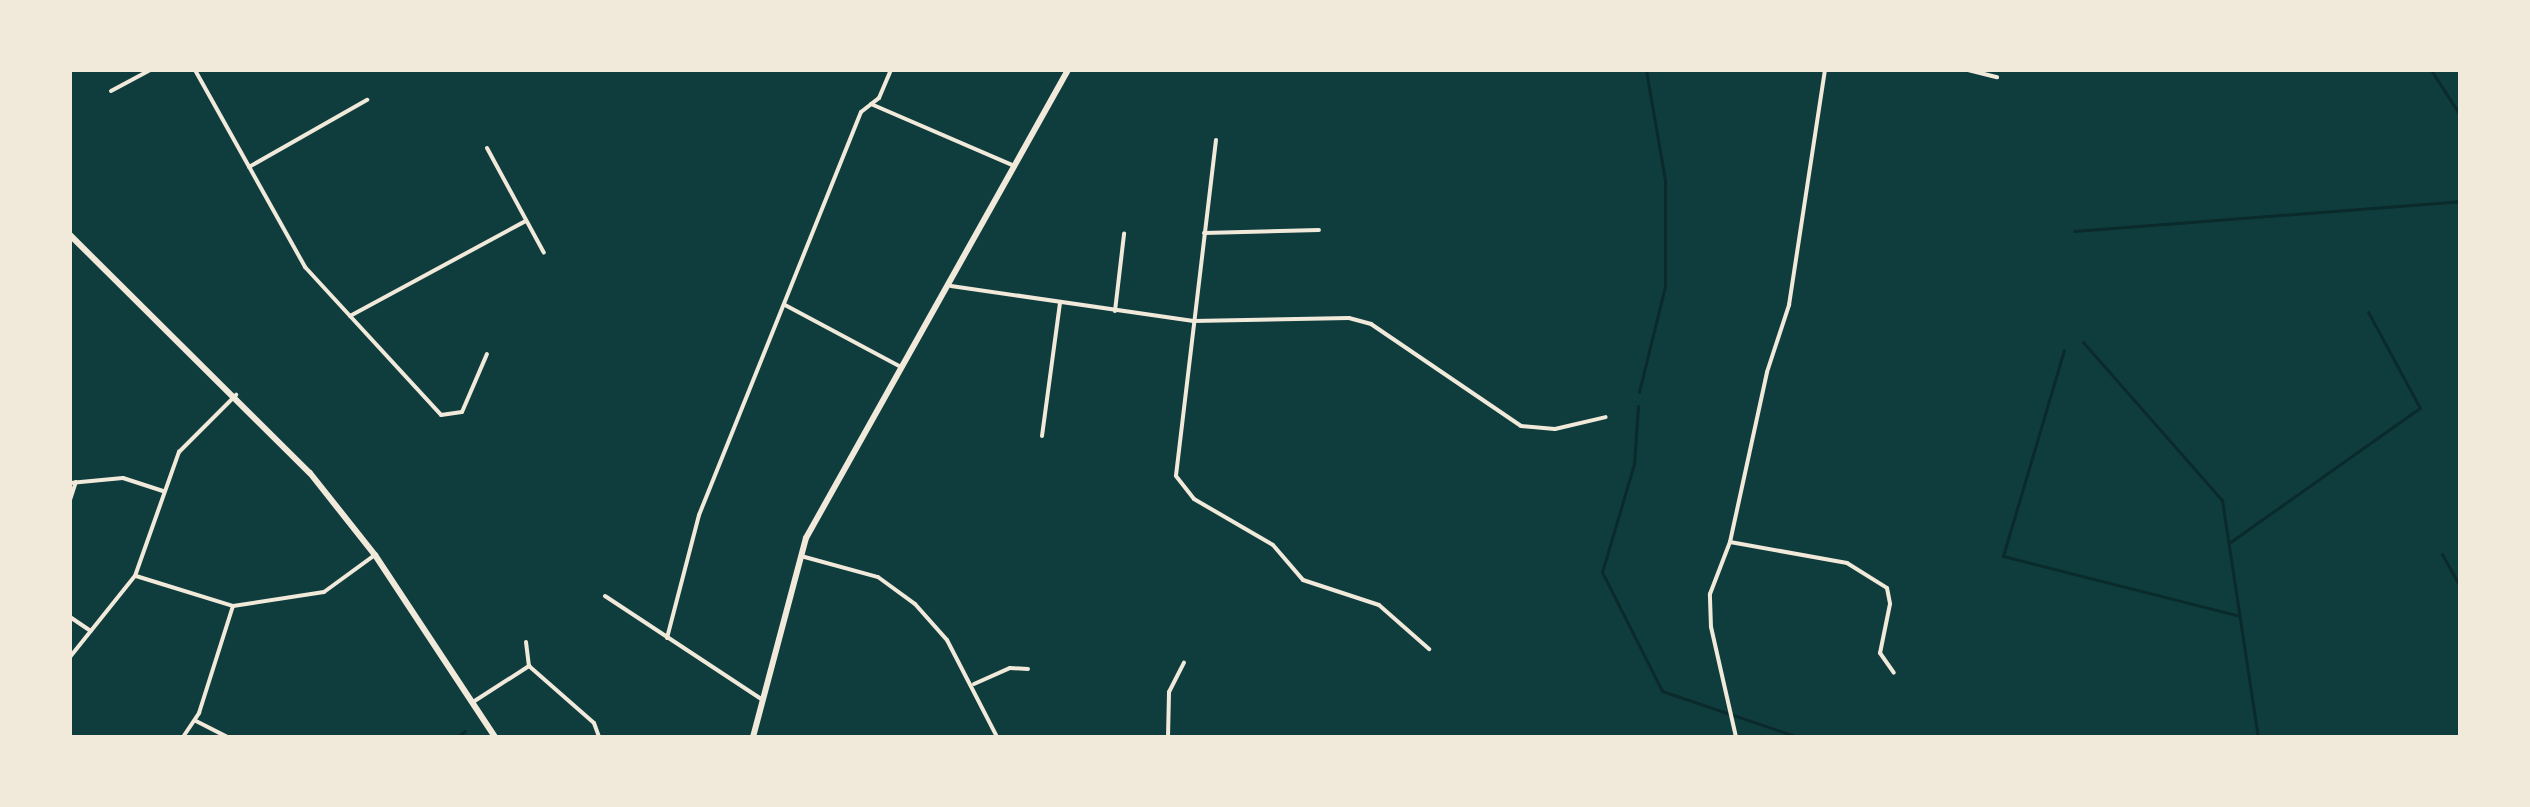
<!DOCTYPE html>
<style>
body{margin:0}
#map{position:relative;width:2530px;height:807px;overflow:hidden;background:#0f3d3e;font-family:"Open Sans",sans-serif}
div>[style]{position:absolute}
.stream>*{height:3px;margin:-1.5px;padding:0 1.5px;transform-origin:1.5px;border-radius:1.5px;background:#0a2a2b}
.minor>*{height:4px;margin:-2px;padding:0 2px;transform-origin:2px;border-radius:2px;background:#f1e9da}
.secondary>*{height:6px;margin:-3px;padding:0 3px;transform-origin:3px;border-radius:3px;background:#f1e9da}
span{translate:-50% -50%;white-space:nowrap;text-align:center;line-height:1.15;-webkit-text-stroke:7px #f1e9da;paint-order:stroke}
.frame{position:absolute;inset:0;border:72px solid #f1e9da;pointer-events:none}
</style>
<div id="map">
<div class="stream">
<i style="left:2431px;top:70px;width:54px;rotate:57.2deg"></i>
<i style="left:2074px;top:231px;width:387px;rotate:-4.4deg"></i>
<i style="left:2083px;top:342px;width:210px;rotate:48.7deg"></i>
<i style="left:2222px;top:500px;width:240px;rotate:81.4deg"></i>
<i style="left:2064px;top:350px;width:215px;rotate:106.5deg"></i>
<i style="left:2003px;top:556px;width:244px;rotate:14.2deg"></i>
<i style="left:1639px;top:392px;width:109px;rotate:-76.2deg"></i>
<i style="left:1665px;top:286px;width:106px;rotate:-90deg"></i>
<i style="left:1665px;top:180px;width:112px;rotate:-99.8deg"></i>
<i style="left:1638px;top:406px;width:58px;rotate:93.9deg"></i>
<i style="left:1634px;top:464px;width:113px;rotate:106.5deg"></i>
<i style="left:1602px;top:572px;width:133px;rotate:63.2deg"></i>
<i style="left:1662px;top:691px;width:144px;rotate:18.7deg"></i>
<i style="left:2229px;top:543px;width:234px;rotate:-35.3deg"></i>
<i style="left:2420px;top:408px;width:109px;rotate:-118.4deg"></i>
<i style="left:2442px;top:554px;width:38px;rotate:61deg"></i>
<i style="left:457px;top:737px;width:10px;rotate:-37deg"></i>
</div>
<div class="minor">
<i style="left:195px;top:70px;width:226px;rotate:60.8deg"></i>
<i style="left:305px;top:267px;width:201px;rotate:47.4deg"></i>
<i style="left:441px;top:415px;width:21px;rotate:-8deg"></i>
<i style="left:462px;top:412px;width:63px;rotate:-66.7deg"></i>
<i style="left:1968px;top:70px;width:30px;rotate:14deg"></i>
<i style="left:111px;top:91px;width:44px;rotate:-28.3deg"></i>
<i style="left:871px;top:104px;width:156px;rotate:23.4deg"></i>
<i style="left:1216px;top:140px;width:338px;rotate:96.8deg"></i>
<i style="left:1176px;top:476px;width:29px;rotate:52deg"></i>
<i style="left:1194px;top:499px;width:91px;rotate:30.2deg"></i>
<i style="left:1273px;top:545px;width:46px;rotate:49.4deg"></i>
<i style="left:1303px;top:580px;width:80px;rotate:18.2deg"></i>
<i style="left:1379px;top:605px;width:67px;rotate:41.3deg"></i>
<i style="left:487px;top:148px;width:119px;rotate:61.5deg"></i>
<i style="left:249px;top:167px;width:136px;rotate:-29.6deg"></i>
<i style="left:1204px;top:233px;width:115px;rotate:-1.5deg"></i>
<i style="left:951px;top:286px;width:245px;rotate:8.2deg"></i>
<i style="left:1193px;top:321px;width:156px;rotate:-1.1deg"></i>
<i style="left:1349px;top:318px;width:23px;rotate:15deg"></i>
<i style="left:1371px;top:324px;width:181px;rotate:34.2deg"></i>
<i style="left:1521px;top:426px;width:34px;rotate:5deg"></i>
<i style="left:1555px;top:429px;width:52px;rotate:-13.2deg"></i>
<i style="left:785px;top:305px;width:132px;rotate:28.1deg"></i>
<i style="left:1115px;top:311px;width:78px;rotate:-83.3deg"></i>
<i style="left:350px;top:316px;width:200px;rotate:-28.4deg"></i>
<i style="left:1042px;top:436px;width:135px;rotate:-82.3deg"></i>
<i style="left:70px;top:483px;width:53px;rotate:-5.4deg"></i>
<i style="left:123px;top:478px;width:42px;rotate:18deg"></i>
<i style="left:70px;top:500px;width:19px;rotate:-72deg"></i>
<i style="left:1730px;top:542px;width:119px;rotate:10.2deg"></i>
<i style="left:1847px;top:563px;width:47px;rotate:32deg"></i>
<i style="left:1887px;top:588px;width:16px;rotate:79deg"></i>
<i style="left:1890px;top:604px;width:50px;rotate:101.5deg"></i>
<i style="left:1880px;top:653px;width:24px;rotate:55deg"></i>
<i style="left:801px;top:556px;width:80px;rotate:15.3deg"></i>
<i style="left:878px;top:577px;width:46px;rotate:36.1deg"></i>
<i style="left:915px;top:604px;width:48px;rotate:48.4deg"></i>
<i style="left:947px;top:640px;width:109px;rotate:62.7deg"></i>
<i style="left:136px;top:576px;width:102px;rotate:17.2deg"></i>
<i style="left:233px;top:606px;width:92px;rotate:-8.7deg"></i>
<i style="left:324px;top:592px;width:63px;rotate:-36deg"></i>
<i style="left:605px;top:596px;width:189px;rotate:33.4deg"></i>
<i style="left:70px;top:617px;width:25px;rotate:34deg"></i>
<i style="left:667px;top:638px;width:127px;rotate:-75.4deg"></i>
<i style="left:699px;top:515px;width:434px;rotate:-68.1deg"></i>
<i style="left:861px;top:112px;width:23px;rotate:-38deg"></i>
<i style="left:879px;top:98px;width:30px;rotate:-67deg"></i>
<i style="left:526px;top:642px;width:24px;rotate:83deg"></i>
<i style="left:70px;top:657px;width:104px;rotate:-51.3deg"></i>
<i style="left:135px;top:576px;width:132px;rotate:-70.5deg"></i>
<i style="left:179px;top:452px;width:81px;rotate:-45deg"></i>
<i style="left:974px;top:684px;width:39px;rotate:-24deg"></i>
<i style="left:1010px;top:668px;width:18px;rotate:3deg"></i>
<i style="left:473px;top:702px;width:67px;rotate:-32.7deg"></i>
<i style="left:529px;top:666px;width:86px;rotate:41.2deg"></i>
<i style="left:594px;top:723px;width:15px;rotate:70deg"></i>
<i style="left:196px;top:721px;width:36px;rotate:27deg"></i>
<i style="left:183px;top:737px;width:29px;rotate:-56deg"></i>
<i style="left:199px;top:713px;width:112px;rotate:-72.4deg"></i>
<i style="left:1168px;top:737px;width:45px;rotate:-88.7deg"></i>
<i style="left:1169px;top:692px;width:33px;rotate:-63deg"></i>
<i style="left:1411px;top:737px;width:21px"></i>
<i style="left:1736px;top:737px;width:113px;rotate:-102.8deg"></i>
<i style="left:1711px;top:627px;width:33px;rotate:-92deg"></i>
<i style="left:1710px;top:594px;width:56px;rotate:-69deg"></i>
<i style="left:1730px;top:542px;width:174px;rotate:-77.7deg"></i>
<i style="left:1767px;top:372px;width:71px;rotate:-71.8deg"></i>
<i style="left:1789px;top:305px;width:238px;rotate:-81.3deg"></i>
</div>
<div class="secondary">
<i style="left:70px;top:235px;width:338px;rotate:44.8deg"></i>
<i style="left:310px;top:473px;width:105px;rotate:51.6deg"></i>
<i style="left:375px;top:555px;width:218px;rotate:56.6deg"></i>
<i style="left:753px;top:737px;width:206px;rotate:-75.1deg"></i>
<i style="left:806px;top:538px;width:536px;rotate:-60.76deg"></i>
</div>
<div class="frame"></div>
</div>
